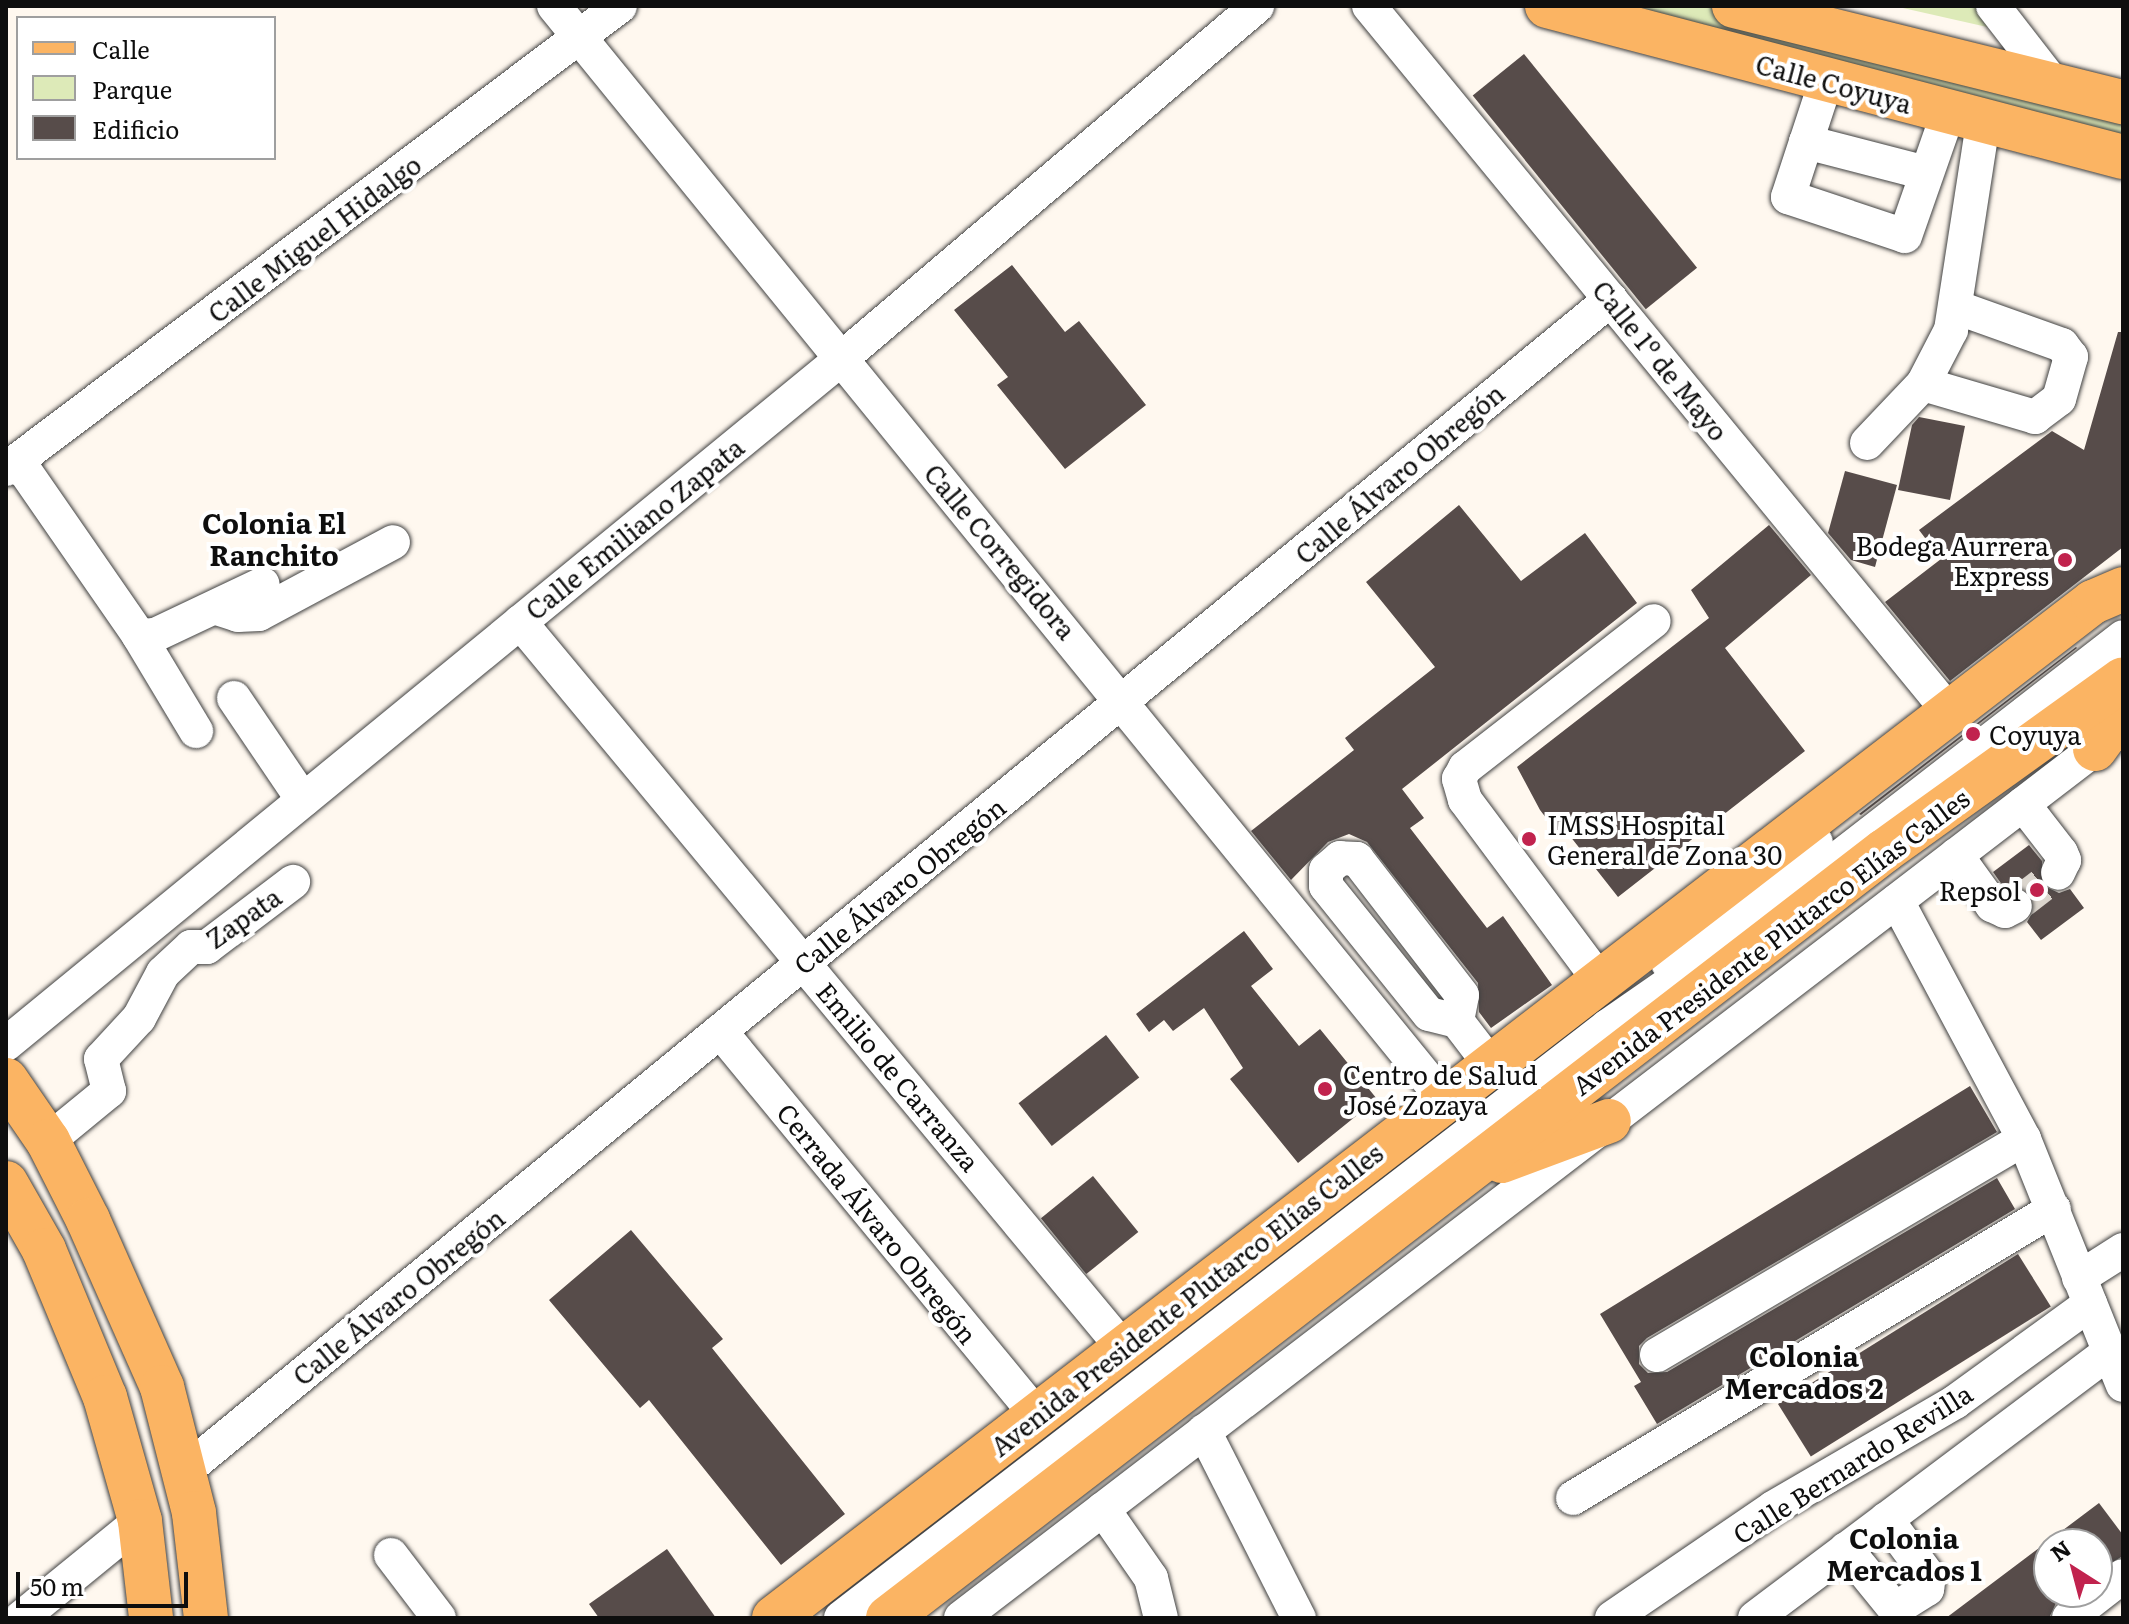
<!DOCTYPE html>
<meta charset="utf-8">
<style>
body{margin:0}
#map{position:relative;width:2129px;height:1624px;overflow:hidden;background:#fff8ef;font-family:Literata,serif}
div>[style]{position:absolute}
.green>*{inset:0;background:#ddeab8}
.building>*{inset:0;background:#574c4a;transform-origin:0 0}
.minor-tunnel>*{height:34px;margin-top:-17px;transform-origin:0;background:repeating-linear-gradient(90deg,#dbd5cd 0 34px,transparent 0 51px)}
.roads{filter:drop-shadow(0 0 2px #414141) drop-shadow(0 0 2px #414141)}
.minor>*{height:34px;margin:-17px;padding:0 17px;transform-origin:17px;border-radius:17px;background:#fff}
.major>*{height:44px;margin:-22px;padding:0 22px;transform-origin:22px;border-radius:22px;background:#fbb463}
.dots>*{width:22px;height:22px;translate:-50% -50%;box-sizing:border-box;border:4px solid #fff;border-radius:50%}
span{translate:-50% -50%;white-space:nowrap;text-align:center;line-height:1.15;-webkit-text-stroke:8px #fff;paint-order:stroke}
.street-label{font-size:26px;color:#0e0e0e}
.poi-label{font-size:26px;color:#0e0e0e}
.right{translate:-100% -50%;text-align:right}
.left{translate:0 -50%;text-align:left}
.neighbourhood-label{font-size:28px;color:#0e0e0e;font-weight:700}
.frame{position:absolute;inset:0;border:8px solid #0e0e0e;pointer-events:none}
.legend{position:absolute;left:16px;top:16px;width:260px;height:144px;box-sizing:border-box;background:#fff;border:2px solid #9f9f9f;margin:0;padding:10px 14px;list-style:none;font-size:24px;color:#0e0e0e}
.legend li{display:flex;align-items:center;gap:16px;height:40px}
.legend b{width:40px;border:2px solid #9f9f9f}
.north{position:absolute;left:2033px;top:1528px;width:80px;height:80px;box-sizing:border-box;background:#fff;border:2px solid #9f9f9f;border-radius:50%;rotate:324deg;font-size:22px;font-weight:700;line-height:32px;text-align:center;color:#0e0e0e}
.north::after{content:'';display:block;margin:auto;width:28px;height:36px;background:#c1234e;clip-path:polygon(50% 0,100% 100%,50% 72%,0 100%)}
.scale{position:absolute;left:16px;top:1572px;width:172px;height:36px;box-sizing:border-box;border:4px solid #0e0e0e;border-top:0;padding-left:10px;font-size:24px;line-height:28px;white-space:nowrap;color:#0e0e0e;-webkit-text-stroke:6px #fff;paint-order:stroke}
</style>
<div id="map">
<div class="green">
<i style="clip-path:polygon(1614px 6px,1716px 6px,2123px 106px,2123px 136px)"></i>
<i style="clip-path:polygon(1894px 6px,1977px 6px,1996px 29px)"></i>
</div>
<div class="building">
<i style="left:1524px;top:54px;width:275px;height:66px;rotate:51deg"></i>
<i style="clip-path:polygon(1012px 265px,1065px 332px,1079px 321px,1146px 405px,1065px 469px,997px 385px,1008px 377px,954px 310px)"></i>
<i style="clip-path:polygon(2118px 332px,2123px 332px,2123px 547px,1950px 681px,1885px 602px,1941px 559px,1919px 530px,2052px 431px,2084px 450px)"></i>
<i style="clip-path:polygon(1919px 417px,1965px 426px,1950px 500px,1898px 490px,1912px 425px)"></i>
<i style="clip-path:polygon(1845px 471px,1897px 485px,1875px 567px,1851px 560px,1828px 533px)"></i>
<i style="clip-path:polygon(1459px 505px,1521px 581px,1585px 533px,1637px 603px,1402px 789px,1424px 818px,1410px 828px,1487px 928px,1503px 916px,1552px 985px,1491px 1028px,1479px 1012px,1478px 983px,1367px 842px,1349px 834px,1328px 842px,1291px 880px,1251px 831px,1354px 750px,1345px 738px,1435px 667px,1366px 582px)"></i>
<i style="clip-path:polygon(1769px 525px,1811px 575px,1725px 648px,1805px 751px,1618px 897px,1566px 831px,1560px 836px,1540px 810px,1517px 767px,1709px 618px,1691px 590px)"></i>
<i style="clip-path:polygon(2077px 648px,1861px 815px,1859px 814px,2076px 647px)"></i>
<i style="clip-path:polygon(2029px 845px,2042px 861px,2042px 885px,2059px 893px,2070px 889px,2084px 908px,2041px 940px,2027px 922px,2035px 908px,2032px 896px,2017px 886px,2005px 889px,1993px 872px)"></i>
<i style="clip-path:polygon(1244px 931px,1273px 969px,1251px 986px,1299px 1046px,1320px 1029px,1377px 1099px,1298px 1163px,1230px 1079px,1243px 1068px,1204px 1008px,1173px 1031px,1164px 1020px,1149px 1032px,1136px 1014px)"></i>
<i style="left:1106px;top:1035px;width:54px;height:111px;rotate:52deg"></i>
<i style="clip-path:polygon(1970px 1086px,1997px 1132px,1647px 1338px,1639px 1346px,1639px 1364px,1648px 1373px,1667px 1372px,1997px 1178px,2015px 1209px,1657px 1424px,1634px 1386px,1641px 1382px,1600px 1314px)"></i>
<i style="left:1093px;top:1176px;width:72px;height:67px;rotate:51deg"></i>
<i style="clip-path:polygon(631px 1230px,723px 1339px,712px 1348px,845px 1514px,781px 1565px,649px 1400px,640px 1408px,549px 1300px)"></i>
<i style="left:2018px;top:1254px;width:62px;height:283px;rotate:58deg"></i>
<i style="clip-path:polygon(2099px 1503px,2123px 1535px,2123px 1556px,2097px 1571px,2097px 1544px,2049px 1544px,2049px 1592px,2070px 1592px,2056px 1603px,2049px 1618px,1946px 1618px)"></i>
<i style="clip-path:polygon(667px 1549px,716px 1618px,599px 1618px,589px 1604px)"></i>
</div>
<div class="minor-tunnel">
<i style="left:2015px;top:906px;width:54px;rotate:-37.5deg"></i>
</div>
<div class="roads">
<div class="minor">
<i style="left:554px;top:6px;width:1410px;rotate:50.85deg"></i>
<i style="left:1369px;top:6px;width:917px;rotate:50.58deg"></i>
<i style="left:1993px;top:6px;width:101px;rotate:52.2deg"></i>
<i style="left:1806px;top:142px;width:64px;rotate:-71.8deg"></i>
<i style="left:1926px;top:173px;width:124px;rotate:-165.5deg"></i>
<i style="left:1806px;top:142px;width:58px;rotate:108.1deg"></i>
<i style="left:1788px;top:197px;width:123px;rotate:18.4deg"></i>
<i style="left:1905px;top:236px;width:130px;rotate:-70.7deg"></i>
<i style="left:1923px;top:384px;width:117px;rotate:16.4deg"></i>
<i style="left:2035px;top:417px;width:30px;rotate:-37deg"></i>
<i style="left:2059px;top:399px;width:44px;rotate:-74.1deg"></i>
<i style="left:2071px;top:357px;width:15px;rotate:-127deg"></i>
<i style="left:2062px;top:345px;width:113px;rotate:-160.3deg"></i>
<i style="left:1867px;top:443px;width:81px;rotate:-46.5deg"></i>
<i style="left:1923px;top:384px;width:61px;rotate:-62.6deg"></i>
<i style="left:1951px;top:330px;width:209px;rotate:-81.2deg"></i>
<i style="left:18px;top:461px;width:213px;rotate:55.3deg"></i>
<i style="left:139px;top:636px;width:16px;rotate:-4deg"></i>
<i style="left:155px;top:635px;width:119px;rotate:-25.3deg"></i>
<i style="left:6px;top:469px;width:769px;rotate:-37.02deg"></i>
<i style="left:217px;top:608px;width:22px;rotate:18deg"></i>
<i style="left:238px;top:615px;width:21px;rotate:-3deg"></i>
<i style="left:259px;top:614px;width:152px;rotate:-28.2deg"></i>
<i style="left:520px;top:622px;width:944px;rotate:50.29deg"></i>
<i style="left:139px;top:636px;width:111px;rotate:59deg"></i>
<i style="left:234px;top:698px;width:123px;rotate:55.9deg"></i>
<i style="left:2023px;top:804px;width:62px;rotate:52.2deg"></i>
<i style="left:2061px;top:853px;width:8px;rotate:67deg"></i>
<i style="left:2064px;top:860px;width:14px;rotate:115deg"></i>
<i style="left:1956px;top:855px;width:62px;rotate:54.2deg"></i>
<i style="left:1992px;top:905px;width:14px;rotate:25deg"></i>
<i style="left:2005px;top:911px;width:11px;rotate:-27deg"></i>
<i style="left:1897px;top:901px;width:270px;rotate:61.9deg"></i>
<i style="left:2024px;top:1139px;width:265px;rotate:68.1deg"></i>
<i style="left:191px;top:947px;width:16px"></i>
<i style="left:207px;top:947px;width:108px;rotate:-37.1deg"></i>
<i style="left:1668px;top:963px;width:191px;rotate:-39.3deg"></i>
<i style="left:1600px;top:981px;width:226px;rotate:-126.7deg"></i>
<i style="left:1465px;top:800px;width:22px;rotate:-106deg"></i>
<i style="left:1459px;top:779px;width:13px;rotate:-61deg"></i>
<i style="left:1465px;top:768px;width:239px;rotate:-37.9deg"></i>
<i style="left:1457px;top:1021px;width:26px;rotate:-79deg"></i>
<i style="left:1462px;top:995px;width:172px;rotate:-127.7deg"></i>
<i style="left:1357px;top:859px;width:17px;rotate:-177deg"></i>
<i style="left:1340px;top:858px;width:18px;rotate:139deg"></i>
<i style="left:1326px;top:870px;width:16px;rotate:90deg"></i>
<i style="left:1326px;top:886px;width:164px;rotate:51.2deg"></i>
<i style="left:1429px;top:1014px;width:29px;rotate:14deg"></i>
<i style="left:1457px;top:1021px;width:54px;rotate:52.5deg"></i>
<i style="left:720px;top:1031px;width:497px;rotate:50.5deg"></i>
<i style="left:6px;top:1044px;width:1080px;rotate:-39.36deg"></i>
<i style="left:841px;top:359px;width:546px;rotate:-40.32deg"></i>
<i style="left:48px;top:1141px;width:79px;rotate:-39.3deg"></i>
<i style="left:109px;top:1091px;width:33px;rotate:-104deg"></i>
<i style="left:101px;top:1059px;width:56px;rotate:-47.2deg"></i>
<i style="left:139px;top:1018px;width:51px;rotate:-61.9deg"></i>
<i style="left:163px;top:973px;width:38px;rotate:-43deg"></i>
<i style="left:2079px;top:1278px;width:52px;rotate:-32.5deg"></i>
<i style="left:1657px;top:1355px;width:426px;rotate:-30.5deg"></i>
<i style="left:1204px;top:1431px;width:210px;rotate:63.1deg"></i>
<i style="left:186px;top:1470px;width:1844px;rotate:-39.41deg"></i>
<i style="left:1573px;top:1498px;width:561px;rotate:-31deg"></i>
<i style="left:1103px;top:1509px;width:84px;rotate:55.2deg"></i>
<i style="left:1151px;top:1578px;width:41px;rotate:76deg"></i>
<i style="left:1846px;top:1549px;width:77px;rotate:50.8deg"></i>
<i style="left:1895px;top:1609px;width:38px;rotate:-32deg"></i>
<i style="left:1927px;top:1589px;width:12px;rotate:-81deg"></i>
<i style="left:1929px;top:1577px;width:72px;rotate:-126.6deg"></i>
<i style="left:391px;top:1555px;width:79px;rotate:52.7deg"></i>
<i style="left:21px;top:1618px;width:154px;rotate:-39.2deg"></i>
<i style="left:841px;top:1618px;width:969px;rotate:-37.66deg"></i>
<i style="left:1608px;top:1026px;width:165px;rotate:-34.8deg"></i>
<i style="left:1743px;top:932px;width:481px;rotate:-37.8deg"></i>
<i style="left:961px;top:1618px;width:1451px;rotate:-37.47deg"></i>
<i style="left:1612px;top:1618px;width:195px;rotate:-34.3deg"></i>
<i style="left:1773px;top:1508px;width:211px;rotate:-30.2deg"></i>
<i style="left:1955px;top:1402px;width:167px;rotate:-36deg"></i>
<i style="left:1755px;top:1618px;width:444px;rotate:-36.9deg"></i>
<i style="left:2069px;top:1618px;width:68px;rotate:-37.9deg"></i>
</div>
<div class="major">
<i style="left:1547px;top:6px;width:595px;rotate:14.69deg"></i>
<i style="left:1734px;top:6px;width:401px;rotate:13.9deg"></i>
<i style="left:2095px;top:749px;width:48px;rotate:-54.3deg"></i>
<i style="left:6px;top:1080px;width:74px;rotate:55.5deg"></i>
<i style="left:48px;top:1141px;width:89px;rotate:63.1deg"></i>
<i style="left:88px;top:1220px;width:183px;rotate:66.1deg"></i>
<i style="left:162px;top:1387px;width:130px;rotate:75.7deg"></i>
<i style="left:194px;top:1513px;width:106px;rotate:83.5deg"></i>
<i style="left:1502px;top:1161px;width:114px;rotate:-20.5deg"></i>
<i style="left:6px;top:1183px;width:77px;rotate:60.4deg"></i>
<i style="left:44px;top:1250px;width:159px;rotate:67.5deg"></i>
<i style="left:105px;top:1397px;width:129px;rotate:74.2deg"></i>
<i style="left:140px;top:1521px;width:98px;rotate:83.5deg"></i>
<i style="left:774px;top:1618px;width:1665px;rotate:-37.61deg"></i>
<i style="left:2093px;top:602px;width:33px;rotate:-23deg"></i>
<i style="left:888px;top:1618px;width:1257px;rotate:-37.6deg"></i>
<i style="left:1884px;top:851px;width:294px;rotate:-35.7deg"></i>
</div>
</div>
<div class="dots">
<i style="left:2065px;top:560px;background:#c1234e"></i>
<i style="left:1973px;top:734px;background:#c1234e"></i>
<i style="left:1529px;top:839px;background:#c1234e"></i>
<i style="left:2037px;top:890px;background:#c1234e"></i>
<i style="left:1325px;top:1089px;background:#c1234e"></i>
</div>
<div class="street-label">
<span style="left:1834px;top:83px;rotate:15deg">Calle Coyuya</span>
<span style="left:314px;top:238px;rotate:-37deg">Calle Miguel Hidalgo</span>
<span style="left:1661px;top:360px;rotate:51deg">Calle 1º de Mayo</span>
<span style="left:1399px;top:473px;rotate:-40deg">Calle Álvaro Obregón</span>
<span style="left:634px;top:528px;rotate:-39deg">Calle Emiliano Zapata</span>
<span style="left:1001px;top:551px;rotate:50deg">Calle Corregidora</span>
<span style="left:899px;top:885px;rotate:-39deg">Calle Álvaro Obregón</span>
<span style="left:243px;top:917px;rotate:-35deg">Zapata</span>
<span style="left:1770px;top:941px;rotate:-37deg">Avenida Presidente Plutarco Elías Calles</span>
<span style="left:899px;top:1076px;rotate:50deg">Emilio de Carranza</span>
<span style="left:878px;top:1223px;rotate:51deg">Cerrada Álvaro Obregón</span>
<span style="left:398px;top:1296px;rotate:-39deg">Calle Álvaro Obregón</span>
<span style="left:1186px;top:1299px;rotate:-38deg">Avenida Presidente Plutarco Elías Calles</span>
<span style="left:1852px;top:1463px;rotate:-32deg">Calle Bernardo Revilla</span>
</div>
<div class="poi-label">
<span class="right" style="left:2049px;top:560px">Bodega Aurrera<br>Express</span>
<span class="left" style="left:1989px;top:734px">Coyuya</span>
<span class="left" style="left:1547px;top:839px">IMSS Hospital<br>General de Zona 30</span>
<span class="right" style="left:2021px;top:890px">Repsol</span>
<span class="left" style="left:1343px;top:1089px">Centro de Salud<br>José Zozaya</span>
</div>
<div class="neighbourhood-label">
<span style="left:274px;top:538px">Colonia El<br>Ranchito</span>
<span style="left:1804px;top:1371px">Colonia<br>Mercados 2</span>
<span style="left:1904px;top:1553px">Colonia<br>Mercados 1</span>
</div>
<div class="frame"></div>
<ul class="legend">
<li><b style="height:10px;background:#fbb463"></b>Calle</li>
<li><b style="height:22px;background:#ddeab8"></b>Parque</li>
<li><b style="height:22px;background:#574c4a"></b>Edificio</li>
</ul>
<div class="north">N</div>
<div class="scale">50 m</div>
</div>
